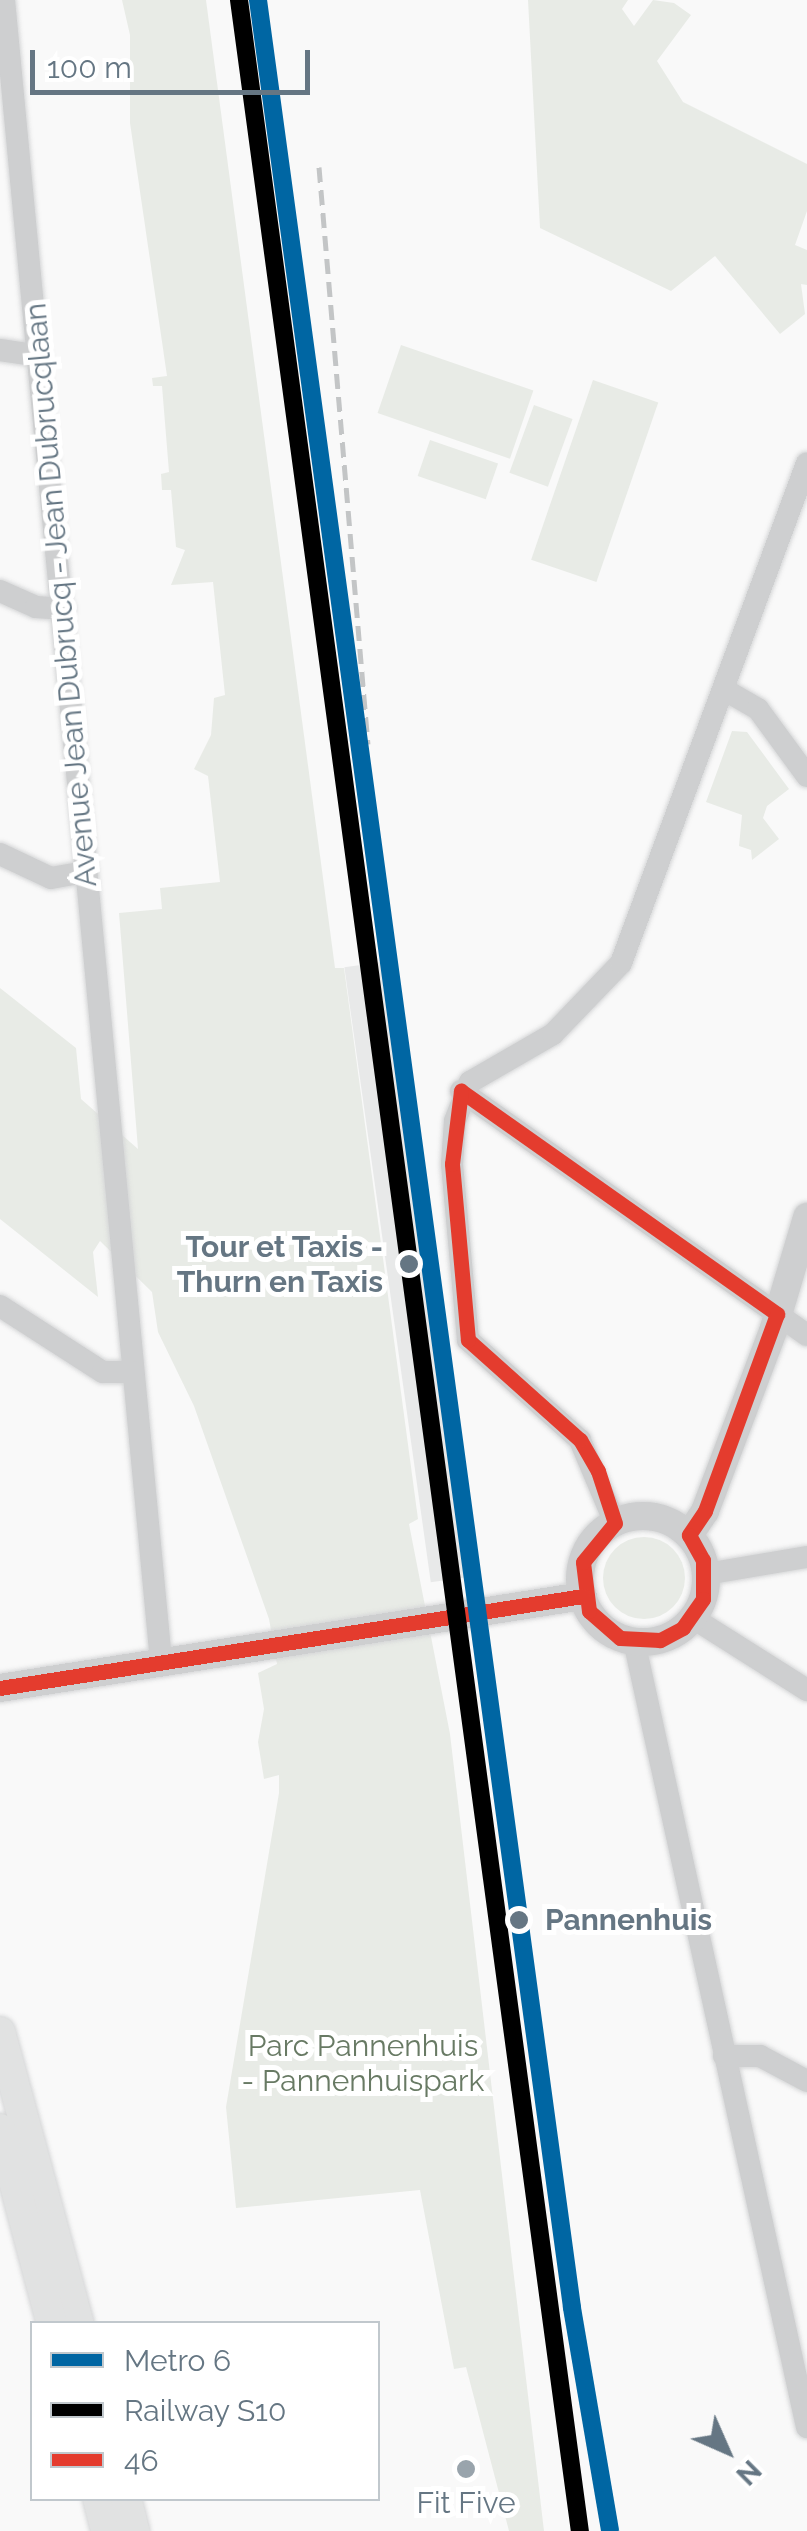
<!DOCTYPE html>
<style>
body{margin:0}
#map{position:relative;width:807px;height:2531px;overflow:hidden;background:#f9f9f9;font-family:Raleway,sans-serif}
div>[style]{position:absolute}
.built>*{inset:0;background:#e8e9e9;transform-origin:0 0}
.green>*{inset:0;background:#e8ebe6;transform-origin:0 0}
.round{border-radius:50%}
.roads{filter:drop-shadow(0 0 2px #d5d6d7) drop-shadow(0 0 2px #d5d6d7)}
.minor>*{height:22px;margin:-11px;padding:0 11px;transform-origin:11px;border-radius:11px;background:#cecfd0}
.tertiary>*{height:28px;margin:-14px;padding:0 14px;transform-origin:14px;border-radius:14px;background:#cecfd0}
.tertiary>.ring{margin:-14px;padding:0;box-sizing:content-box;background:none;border:28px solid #cecfd0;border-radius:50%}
.secondary>*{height:30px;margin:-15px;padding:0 15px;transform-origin:15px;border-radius:15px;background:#e1e2e2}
.rail>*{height:5px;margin-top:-2.5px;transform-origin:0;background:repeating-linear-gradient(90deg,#c3c5c6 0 15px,transparent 0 23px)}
.bus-1>*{height:15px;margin:-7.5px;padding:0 7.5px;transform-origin:7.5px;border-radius:7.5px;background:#e43c2e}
.rail-1>*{height:18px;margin:-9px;padding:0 9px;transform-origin:9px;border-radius:9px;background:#000}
.metro-1>*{height:18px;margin:-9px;padding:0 9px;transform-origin:9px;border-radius:9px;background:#0066a3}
.dots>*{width:28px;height:28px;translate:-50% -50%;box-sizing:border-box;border:5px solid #fff;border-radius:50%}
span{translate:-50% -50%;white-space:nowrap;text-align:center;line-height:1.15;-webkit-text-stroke:10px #fff;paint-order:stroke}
.street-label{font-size:30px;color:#657683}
.stop-label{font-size:30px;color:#657683;font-weight:700}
.right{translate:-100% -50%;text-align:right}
.left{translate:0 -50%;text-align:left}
.park-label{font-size:30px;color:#687a64}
.poi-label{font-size:30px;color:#657683}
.legend{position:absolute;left:30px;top:2321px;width:350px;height:180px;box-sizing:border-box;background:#fff;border:2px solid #c1c8cd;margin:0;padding:12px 18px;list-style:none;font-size:30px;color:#657683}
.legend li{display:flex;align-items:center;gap:20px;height:50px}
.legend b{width:50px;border:2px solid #c1c8cd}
.north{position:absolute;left:677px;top:2401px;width:100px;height:100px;-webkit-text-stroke:8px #fff;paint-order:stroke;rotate:135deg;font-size:28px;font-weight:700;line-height:40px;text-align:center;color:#657683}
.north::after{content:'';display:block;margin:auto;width:35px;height:45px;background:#657683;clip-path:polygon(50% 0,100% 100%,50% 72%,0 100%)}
.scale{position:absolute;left:30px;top:50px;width:280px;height:45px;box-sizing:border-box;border:5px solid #657683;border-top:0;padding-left:12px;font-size:30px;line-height:35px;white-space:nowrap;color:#657683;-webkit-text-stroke:8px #fff;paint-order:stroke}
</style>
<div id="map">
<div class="built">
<i style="left:382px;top:962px;width:621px;height:38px;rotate:82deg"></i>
</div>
<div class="green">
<i style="clip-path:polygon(122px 0,206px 0,335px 968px,344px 968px,418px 1519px,409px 1524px,450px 1734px,544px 2531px,509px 2531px,466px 2367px,454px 2369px,420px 2190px,236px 2208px,226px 2107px,279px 1793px,279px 1775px,264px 1779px,258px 1742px,264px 1709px,258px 1673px,277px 1664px,269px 1619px,194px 1406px,158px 1332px,152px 1292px,100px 1241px,93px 1252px,98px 1297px,0 1219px,0 988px,76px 1048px,81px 1099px,138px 1149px,119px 913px,162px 909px,160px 888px,220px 882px,208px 776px,194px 769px,211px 735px,214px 698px,225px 695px,213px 582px,171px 585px,185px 550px,176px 547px,171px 490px,162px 490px,161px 474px,169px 472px,162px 386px,153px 386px,152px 378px,167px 376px,130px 123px,130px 35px)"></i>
<i style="clip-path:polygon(528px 0,628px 0,622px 9px,634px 26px,653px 0,674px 3px,691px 15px,657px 61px,683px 102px,807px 164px,807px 211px,795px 245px,807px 250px,807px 285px,801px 284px,805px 314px,780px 334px,715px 256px,671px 291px,540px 228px)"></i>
<i style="left:401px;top:345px;width:140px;height:72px;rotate:19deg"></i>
<i style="left:593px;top:380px;width:69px;height:190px;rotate:19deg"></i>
<i style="left:534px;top:405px;width:41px;height:72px;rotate:20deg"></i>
<i style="left:430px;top:440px;width:72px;height:38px;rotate:19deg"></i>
<i style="clip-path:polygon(732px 731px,747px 732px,789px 789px,767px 806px,763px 818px,779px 839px,752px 860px,751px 850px,739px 846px,742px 815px,706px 802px)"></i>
<i class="round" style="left:603px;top:1537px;width:82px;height:82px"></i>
</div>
<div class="roads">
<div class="minor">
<i style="left:4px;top:0;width:1669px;rotate:84.6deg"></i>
<i style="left:0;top:350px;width:40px;rotate:8.5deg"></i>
<i style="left:0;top:591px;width:39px;rotate:24deg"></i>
<i style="left:36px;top:607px;width:28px;rotate:4deg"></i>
<i style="left:725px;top:690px;width:38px;rotate:30deg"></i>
<i style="left:758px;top:709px;width:83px;rotate:53.8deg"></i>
<i style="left:0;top:854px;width:56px;rotate:25.2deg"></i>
<i style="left:51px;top:878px;width:36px;rotate:-10deg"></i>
<i style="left:461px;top:1091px;width:423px;rotate:35.2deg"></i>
<i style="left:0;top:1306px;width:122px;rotate:32.7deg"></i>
<i style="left:103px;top:1372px;width:29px"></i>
<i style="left:615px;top:1523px;width:90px;rotate:-112.9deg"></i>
<i style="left:580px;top:1440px;width:150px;rotate:-138.2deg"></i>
<i style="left:468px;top:1340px;width:177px;rotate:-95.2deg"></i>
<i style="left:452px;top:1164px;width:43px;rotate:-86deg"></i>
<i style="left:455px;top:1121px;width:42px;rotate:-69deg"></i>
<i style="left:470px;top:1082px;width:96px;rotate:-30deg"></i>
<i style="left:553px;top:1034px;width:98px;rotate:-46.2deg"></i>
<i style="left:621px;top:963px;width:533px;rotate:-69.59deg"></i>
<i style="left:706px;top:1574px;width:102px;rotate:-9.6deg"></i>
<i style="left:693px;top:1618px;width:135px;rotate:32.3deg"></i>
<i style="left:634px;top:1641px;width:805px;rotate:77.59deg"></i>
<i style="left:724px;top:2056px;width:36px"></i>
<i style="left:760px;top:2056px;width:53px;rotate:28deg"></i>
</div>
<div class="tertiary">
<i class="ring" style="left:580px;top:1516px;width:98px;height:98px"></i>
<i style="left:689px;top:1535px;width:29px;rotate:-56deg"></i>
<i style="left:705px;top:1511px;width:196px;rotate:-69.3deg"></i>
<i style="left:774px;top:1328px;width:116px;rotate:-73.4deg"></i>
<i style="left:0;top:1688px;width:590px;rotate:-8.97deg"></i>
</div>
<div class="secondary">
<i style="left:0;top:2032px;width:302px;rotate:74.9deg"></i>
<i style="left:0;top:2129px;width:202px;rotate:75.1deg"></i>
<i style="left:98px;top:2498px;width:34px;rotate:76deg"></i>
<i style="left:126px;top:2498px;width:34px;rotate:76deg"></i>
</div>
</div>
<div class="rail">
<i style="left:319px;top:167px;width:579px;rotate:85.15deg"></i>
</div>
<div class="bus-1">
<i style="left:461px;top:1091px;width:387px;rotate:35.2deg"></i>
<i style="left:777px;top:1314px;width:210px;rotate:110.1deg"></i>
<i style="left:705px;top:1511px;width:29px;rotate:124deg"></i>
<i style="left:689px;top:1535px;width:29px;rotate:61deg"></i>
<i style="left:703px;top:1560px;width:39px;rotate:90deg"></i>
<i style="left:703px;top:1599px;width:35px;rotate:125deg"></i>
<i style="left:683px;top:1628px;width:26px;rotate:152deg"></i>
<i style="left:660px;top:1640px;width:40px;rotate:-177.1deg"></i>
<i style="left:620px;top:1638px;width:41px;rotate:-138.9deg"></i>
<i style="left:589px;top:1611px;width:49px;rotate:-97deg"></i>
<i style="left:583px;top:1562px;width:50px;rotate:-50.6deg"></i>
<i style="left:615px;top:1523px;width:55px;rotate:-108.1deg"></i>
<i style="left:598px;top:1471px;width:36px;rotate:-120deg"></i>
<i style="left:580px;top:1440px;width:150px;rotate:-138.2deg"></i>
<i style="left:468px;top:1340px;width:177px;rotate:-95.2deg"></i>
<i style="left:452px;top:1164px;width:74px;rotate:-83deg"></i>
<i style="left:0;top:1688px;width:590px;rotate:-8.97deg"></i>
</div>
<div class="rail-1">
<i style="left:239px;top:0;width:2554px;rotate:82.33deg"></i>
</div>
<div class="metro-1">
<i style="left:258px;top:0;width:2329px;rotate:82.25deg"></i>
<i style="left:572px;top:2308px;width:226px;rotate:80.3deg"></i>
</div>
<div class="dots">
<i style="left:409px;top:1264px;background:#657683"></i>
<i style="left:519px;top:1920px;background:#657683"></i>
<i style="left:466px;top:2469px;background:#99a4ac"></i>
</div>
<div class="street-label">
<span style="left:61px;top:595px;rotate:-95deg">Avenue Jean Dubrucq - Jean Dubrucqlaan</span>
</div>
<div class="stop-label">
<span class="right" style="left:383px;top:1264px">Tour et Taxis -<br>Thurn en Taxis</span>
<span class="left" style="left:545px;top:1920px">Pannenhuis</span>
</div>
<div class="park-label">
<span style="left:363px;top:2063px">Parc Pannenhuis<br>- Pannenhuispark</span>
</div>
<div class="poi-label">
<span style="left:466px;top:2503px">Fit Five</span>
</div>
<ul class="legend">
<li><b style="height:12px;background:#0066a3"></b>Metro 6</li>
<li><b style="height:12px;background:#000"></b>Railway S10</li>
<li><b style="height:12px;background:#e43c2e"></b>46</li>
</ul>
<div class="north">N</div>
<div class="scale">100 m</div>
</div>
